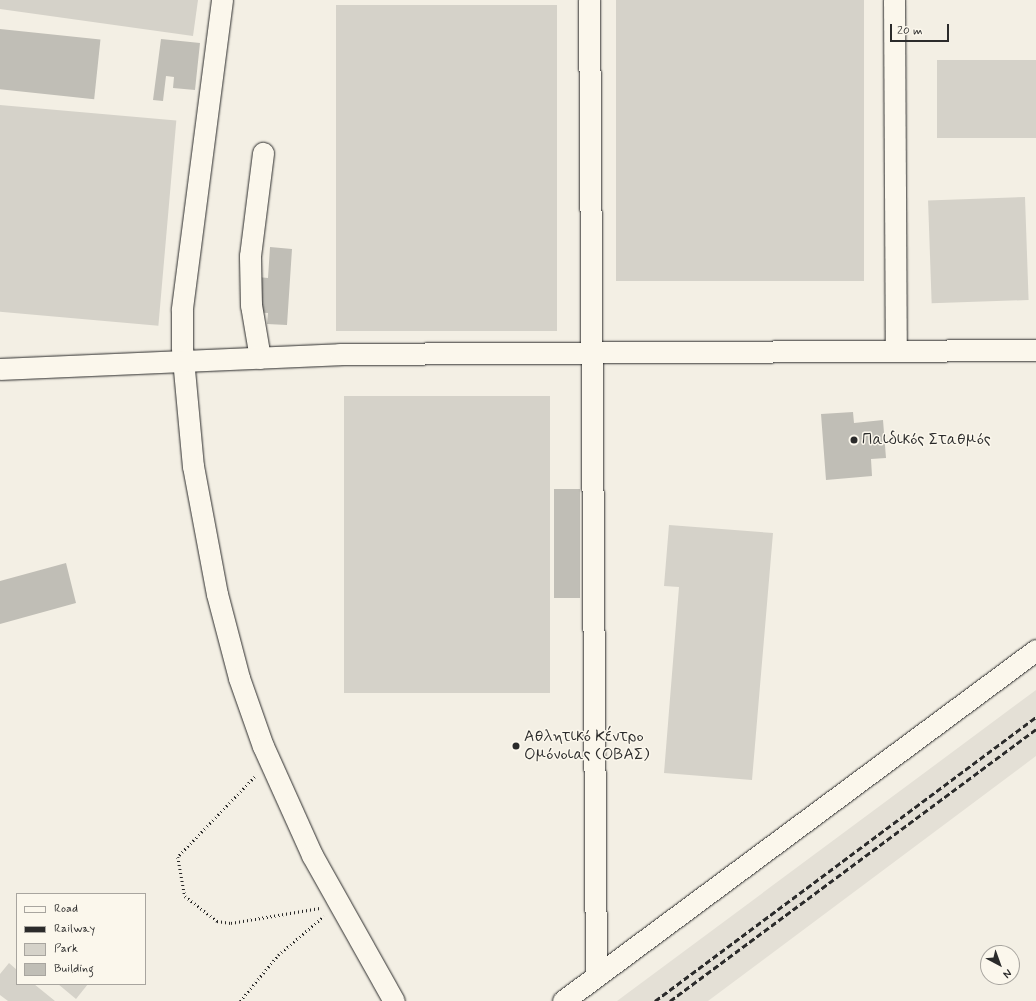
<!DOCTYPE html>
<meta charset="utf-8">
<style>
body{margin:0}
#map{position:relative;width:1036px;height:1001px;overflow:hidden;background:#f3efe4;font-family:Mynerve,sans-serif}
div>[style]{position:absolute}
.built>*{inset:0;background:#e4e0d6}
.green>*{inset:0;background:#d5d2c9;transform-origin:0 0}
.building>*{inset:0;background:#c0beb6;transform-origin:0 0}
.path>*{height:2.5px;margin-top:-1.25px;transform-origin:0;background:repeating-linear-gradient(90deg,#2b2b2b 0 1px,transparent 0 4px)}
.roads{filter:drop-shadow(0 0 1px #2b2b2b) drop-shadow(0 0 1px #2b2b2b)}
.minor>*{height:21px;margin:-10.5px;padding:0 10.5px;transform-origin:10.5px;border-radius:10.5px;background:#fbf7ec}
.rail>*{height:3px;margin-top:-1.5px;transform-origin:0;background:repeating-linear-gradient(90deg,#2b2b2b 0 6px,transparent 0 9px)}
.dots>*{width:11px;height:11px;translate:-50% -50%;box-sizing:border-box;border:2px solid #fbf7ec;border-radius:50%}
span{translate:-50% -50%;white-space:nowrap;text-align:center;line-height:1.15;-webkit-text-stroke:3px #fbf7ec;paint-order:stroke}
.poi-label{font-size:16px;color:#2b2b2b}
.left{translate:0 -50%;text-align:left}
.legend{position:absolute;left:16px;top:893px;width:130px;height:92px;box-sizing:border-box;background:#fbf7ec;border:1px solid #a8a59f;margin:0;padding:5px 7px;list-style:none;font-size:12px;color:#2b2b2b}
.legend li{display:flex;align-items:center;gap:8px;height:20px}
.legend b{width:20px;border:1px solid #a8a59f}
.north{position:absolute;left:980px;top:945px;width:40px;height:40px;box-sizing:border-box;background:#fbf7ec;border:1px solid #a8a59f;border-radius:50%;rotate:139deg;font-size:11px;font-weight:700;line-height:16px;text-align:center;color:#2b2b2b}
.north::after{content:'';display:block;margin:auto;width:14px;height:18px;background:#2b2b2b;clip-path:polygon(50% 0,100% 100%,50% 72%,0 100%)}
.scale{position:absolute;left:890px;top:24px;width:59px;height:18px;box-sizing:border-box;border:2px solid #2b2b2b;border-top:0;padding-left:5px;font-size:12px;line-height:14px;white-space:nowrap;color:#2b2b2b;-webkit-text-stroke:3px #fbf7ec;paint-order:stroke}
</style>
<div id="map">
<div class="built">
<i style="clip-path:polygon(1036px 690px,1036px 756px,708px 1001px,617px 1001px)"></i>
</div>
<div class="green">
<i style="clip-path:polygon(0 0,198px 0,193px 36px,0 9px)"></i>
<i style="left:616px;top:0;width:248px;height:281px"></i>
<i style="left:557px;top:5px;width:326px;height:221px;rotate:90deg"></i>
<i style="left:1036px;top:60px;width:78px;height:99px;rotate:90deg"></i>
<i style="left:0;top:105px;width:177px;height:206px;rotate:5deg"></i>
<i style="left:1025px;top:197px;width:103px;height:97px;rotate:88deg"></i>
<i style="left:550px;top:396px;width:297px;height:206px;rotate:90deg"></i>
<i style="clip-path:polygon(669px 525px,773px 533px,752px 780px,664px 773px,679px 587px,664px 586px)"></i>
<i style="clip-path:polygon(9px 963px,17px 970px,17px 984px,34px 984px,55px 1001px,8px 1001px,0 995px,0 974px)"></i>
<i style="clip-path:polygon(58px 984px,88px 984px,76px 999px)"></i>
</div>
<div class="building">
<i style="left:0;top:29px;width:101px;height:60px;rotate:6deg"></i>
<i style="clip-path:polygon(161px 39px,200px 43px,195px 90px,173px 88px,174px 77px,166px 76px,163px 101px,153px 100px)"></i>
<i style="clip-path:polygon(270px 247px,292px 249px,287px 325px,267px 324px,268px 313px,256px 312px,258px 277px,268px 278px)"></i>
<i style="clip-path:polygon(853px 412px,854px 423px,883px 420px,886px 458px,871px 459px,872px 476px,826px 480px,821px 414px)"></i>
<i style="left:554px;top:489px;width:26px;height:109px"></i>
<i style="clip-path:polygon(66px 563px,76px 603px,0 624px,0 581px)"></i>
</div>
<div class="path">
<i style="left:255px;top:777px;width:111px;rotate:133.9deg"></i>
<i style="left:178px;top:857px;width:40px;rotate:80deg"></i>
<i style="left:185px;top:896px;width:41px;rotate:38deg"></i>
<i style="left:217px;top:921px;width:14px;rotate:8deg"></i>
<i style="left:231px;top:923px;width:90px;rotate:-9.6deg"></i>
<i style="left:240px;top:1001px;width:60px;rotate:-50.4deg"></i>
<i style="left:278px;top:955px;width:60px;rotate:-40.3deg"></i>
</div>
<div class="roads">
<div class="minor">
<i style="left:222px;top:0;width:313px;rotate:97.4deg"></i>
<i style="left:182px;top:310px;width:38px;rotate:90deg"></i>
<i style="left:182px;top:348px;width:119px;rotate:84.7deg"></i>
<i style="left:193px;top:466px;width:130px;rotate:79.4deg"></i>
<i style="left:217px;top:594px;width:87px;rotate:75.3deg"></i>
<i style="left:239px;top:678px;width:72px;rotate:70.6deg"></i>
<i style="left:263px;top:746px;width:120px;rotate:65.8deg"></i>
<i style="left:312px;top:855px;width:167px;rotate:60.7deg"></i>
<i style="left:589px;top:0;width:976px;rotate:89.59deg"></i>
<i style="left:894px;top:0;width:351px;rotate:89.7deg"></i>
<i style="left:260px;top:358px;width:54px;rotate:-99.6deg"></i>
<i style="left:251px;top:305px;width:49px;rotate:-91.2deg"></i>
<i style="left:250px;top:256px;width:104px;rotate:-82.8deg"></i>
<i style="left:0;top:369px;width:340px;rotate:-2.5deg"></i>
<i style="left:340px;top:354px;width:696px;rotate:-0.33deg"></i>
<i style="left:563px;top:1001px;width:589px;rotate:-36.58deg"></i>
</div>
</div>
<div class="rail">
<i style="left:655px;top:1001px;width:475px;rotate:-36.7deg"></i>
<i style="left:670px;top:1001px;width:456px;rotate:-36.6deg"></i>
</div>
<div class="dots">
<i style="left:854px;top:440px;background:#2b2b2b"></i>
<i style="left:516px;top:746px;background:#2b2b2b"></i>
</div>
<div class="poi-label">
<span class="left" style="left:862px;top:440px">Παιδικός Σταθμός</span>
<span class="left" style="left:524px;top:746px">Αθλητικό Κέντρο<br>Ομόνοιας (ΟΒΑΣ)</span>
</div>
<ul class="legend">
<li><b style="height:5px;background:#fbf7ec"></b>Road</li>
<li><b style="height:5px;background:#2b2b2b"></b>Railway</li>
<li><b style="height:11px;background:#d5d2c9"></b>Park</li>
<li><b style="height:11px;background:#c0beb6"></b>Building</li>
</ul>
<div class="north">N</div>
<div class="scale">20 m</div>
</div>
